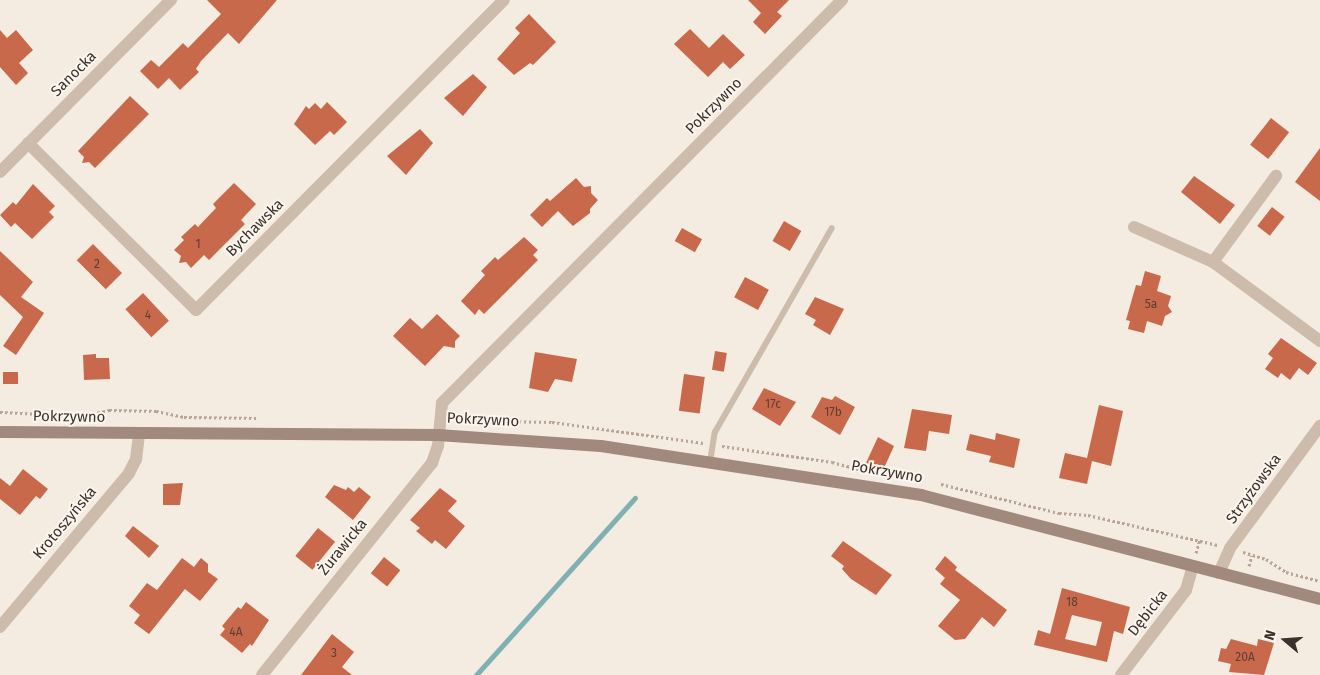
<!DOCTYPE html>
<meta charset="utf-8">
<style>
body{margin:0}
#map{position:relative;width:1320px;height:675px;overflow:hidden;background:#f4ebe1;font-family:"Fira Sans",sans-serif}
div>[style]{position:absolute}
.stream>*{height:5px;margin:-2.5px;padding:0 2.5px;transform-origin:2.5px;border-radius:2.5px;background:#7fb0b2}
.building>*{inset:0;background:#c8694b;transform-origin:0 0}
.path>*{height:3px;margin-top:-1.5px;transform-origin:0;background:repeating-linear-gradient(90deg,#b9a596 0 2.5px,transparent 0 5px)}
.lane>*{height:6px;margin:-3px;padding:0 3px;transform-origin:3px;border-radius:3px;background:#cdbbac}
.street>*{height:12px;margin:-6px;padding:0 6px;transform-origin:6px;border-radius:6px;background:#cdbbac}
.secondary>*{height:12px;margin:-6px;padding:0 6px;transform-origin:6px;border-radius:6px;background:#a18a7d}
span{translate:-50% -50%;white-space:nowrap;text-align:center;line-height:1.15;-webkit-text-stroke:4px #fbf5ee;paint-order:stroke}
.number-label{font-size:12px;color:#5e3e33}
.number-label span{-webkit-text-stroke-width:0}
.street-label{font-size:15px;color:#3b302b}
.north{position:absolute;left:1260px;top:615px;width:50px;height:50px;-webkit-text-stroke:4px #fbf5ee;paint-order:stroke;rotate:288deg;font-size:14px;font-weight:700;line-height:20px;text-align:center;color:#3b302b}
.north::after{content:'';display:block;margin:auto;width:18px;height:22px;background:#3b302b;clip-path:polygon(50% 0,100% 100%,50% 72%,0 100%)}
</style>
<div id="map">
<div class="stream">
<i style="left:476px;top:675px;width:238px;rotate:-48.1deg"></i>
</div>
<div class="building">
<i style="clip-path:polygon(207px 0,277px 0,239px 44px,228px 33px,201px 61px,196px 69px,199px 72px,180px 90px,169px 78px,158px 89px,140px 71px,151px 60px,159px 67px,183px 43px,188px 48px,221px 14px)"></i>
<i style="clip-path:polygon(748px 0,789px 0,777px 12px,782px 16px,765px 34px,753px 22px,761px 13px)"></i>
<i style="clip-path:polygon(529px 14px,556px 42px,533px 65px,530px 63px,514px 75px,497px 59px,520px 33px,515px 28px)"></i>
<i style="clip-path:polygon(690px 29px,709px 48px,723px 34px,745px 55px,730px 69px,723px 62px,708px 77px,674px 44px)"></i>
<i style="clip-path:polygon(0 30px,7px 38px,16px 30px,33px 50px,19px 63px,28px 73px,16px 85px,0 67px)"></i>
<i style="clip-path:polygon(473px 74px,487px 87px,463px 116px,444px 98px)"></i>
<i style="clip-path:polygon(130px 96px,149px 114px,95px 168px,89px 162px,82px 163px,84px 157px,78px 151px)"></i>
<i style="clip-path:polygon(327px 102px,347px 122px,334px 135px,330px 131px,315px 145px,294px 124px,306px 106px,309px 109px,315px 103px,321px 109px)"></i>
<i style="left:1271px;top:118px;width:23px;height:34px;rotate:38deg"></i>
<i style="clip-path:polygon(420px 129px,433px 143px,406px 175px,387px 156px)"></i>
<i style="clip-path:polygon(1320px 148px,1320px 201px,1295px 182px)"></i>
<i style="clip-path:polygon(1194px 176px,1235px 205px,1220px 224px,1181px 192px)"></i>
<i style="clip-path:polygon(576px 178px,584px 187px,591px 186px,591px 193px,598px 200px,590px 209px,590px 213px,573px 226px,558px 211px,542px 227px,530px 215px,547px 198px,550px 201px)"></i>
<i style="clip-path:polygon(234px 183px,256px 204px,241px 220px,245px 224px,209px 260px,204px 255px,191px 268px,186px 262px,179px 263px,181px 256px,174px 250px,184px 240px,181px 237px,195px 224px,198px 227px,216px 208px,213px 204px)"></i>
<i style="clip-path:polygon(33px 184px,55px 206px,49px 212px,54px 217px,32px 239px,15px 223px,11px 227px,0 215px,13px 202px,16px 205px)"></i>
<i style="left:1272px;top:207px;width:16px;height:24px;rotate:38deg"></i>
<i style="left:784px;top:221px;width:20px;height:23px;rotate:30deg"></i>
<i style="left:682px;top:228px;width:23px;height:15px;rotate:29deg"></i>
<i style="clip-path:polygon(524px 237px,538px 250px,533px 255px,538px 260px,484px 314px,479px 309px,475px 315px,461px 301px,485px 275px,481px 271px,495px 257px,498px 260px)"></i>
<i style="left:93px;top:244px;width:41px;height:23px;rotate:45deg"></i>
<i style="clip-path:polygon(0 251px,33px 282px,21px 297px,44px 313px,16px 355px,3px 346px,23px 317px,0 295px)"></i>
<i style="clip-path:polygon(1145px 271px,1161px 276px,1157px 291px,1171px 296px,1168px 306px,1172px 312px,1165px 316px,1162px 326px,1147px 321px,1144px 333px,1128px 329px,1130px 321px,1126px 320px,1136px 285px,1141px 286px)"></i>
<i style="left:745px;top:277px;width:27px;height:23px;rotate:28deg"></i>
<i style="left:143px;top:293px;width:38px;height:24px;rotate:47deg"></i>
<i style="clip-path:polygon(815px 297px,844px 309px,830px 335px,813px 325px,816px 320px,805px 314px)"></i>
<i style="clip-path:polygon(437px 314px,460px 336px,455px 341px,455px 348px,444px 346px,425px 366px,393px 336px,410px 318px,422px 329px)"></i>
<i style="clip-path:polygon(1281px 338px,1317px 363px,1308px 375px,1299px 368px,1290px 380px,1281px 373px,1278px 378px,1265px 369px,1273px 358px,1268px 354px)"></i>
<i style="left:715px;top:351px;width:12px;height:19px;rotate:9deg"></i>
<i style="clip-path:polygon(535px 352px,577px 359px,572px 382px,555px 379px,548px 392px,529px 388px)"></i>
<i style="clip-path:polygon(96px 354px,96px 358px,109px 358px,110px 379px,84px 380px,83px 355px)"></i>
<i style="left:3px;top:372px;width:15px;height:12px"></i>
<i style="left:684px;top:374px;width:21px;height:37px;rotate:8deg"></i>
<i style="clip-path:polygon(764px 388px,796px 402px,780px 426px,752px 409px)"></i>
<i style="clip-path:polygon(835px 396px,855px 407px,840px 435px,811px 417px,822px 397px,832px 400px)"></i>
<i style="clip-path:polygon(1099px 405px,1123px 411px,1111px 466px,1092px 461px,1087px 484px,1059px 478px,1065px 453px,1087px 458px)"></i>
<i style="clip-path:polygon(912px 409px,952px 415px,949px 434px,929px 431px,926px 451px,904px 448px)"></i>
<i style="clip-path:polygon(996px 433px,1020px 439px,1014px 468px,989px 462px,991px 456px,966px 450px,970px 434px,995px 440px)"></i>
<i style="clip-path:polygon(878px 437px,894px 446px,884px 468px,865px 465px)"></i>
<i style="clip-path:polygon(23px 469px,48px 489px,40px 499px,36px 496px,20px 515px,0 499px,0 478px,10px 486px)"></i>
<i style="clip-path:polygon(183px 483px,180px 505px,163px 505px,163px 484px)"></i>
<i style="clip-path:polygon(334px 485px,346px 490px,348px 487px,354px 492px,359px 487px,371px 497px,353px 520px,325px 497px)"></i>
<i style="clip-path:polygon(440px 488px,457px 501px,448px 511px,465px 526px,446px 549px,435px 540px,432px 544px,416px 531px,420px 528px,410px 520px)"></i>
<i style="clip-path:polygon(133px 526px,159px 546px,149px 558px,125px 536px)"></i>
<i style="left:318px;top:528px;width:22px;height:36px;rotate:39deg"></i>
<i style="clip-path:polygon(843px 541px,892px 575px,876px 595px,851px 579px,842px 569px,844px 566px,831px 556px)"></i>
<i style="clip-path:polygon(945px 556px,957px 567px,955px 570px,1007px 610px,994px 627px,982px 617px,965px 639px,955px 640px,938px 626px,960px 600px,940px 584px,945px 578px,935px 569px)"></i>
<i style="left:384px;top:557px;width:21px;height:21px;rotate:39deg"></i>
<i style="clip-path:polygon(182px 558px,194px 567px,201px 558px,208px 564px,208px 572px,218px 579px,200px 601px,185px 589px,149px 634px,134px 623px,140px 615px,129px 606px,147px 583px,157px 590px)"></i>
<i style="clip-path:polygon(evenodd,1062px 588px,1130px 607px,1123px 634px,1114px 631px,1107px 662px,1034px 645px,1038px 630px,1050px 634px,1062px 588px,1072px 615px,1102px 622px,1096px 646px,1065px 639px,1072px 615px)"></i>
<i style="clip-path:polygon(246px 602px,269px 620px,252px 646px,250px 644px,242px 653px,220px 635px,225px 629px,222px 626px,238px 607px,241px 609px)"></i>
<i style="clip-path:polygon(332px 634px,354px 652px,342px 667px,352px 675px,301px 675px)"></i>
<i style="clip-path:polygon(1231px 639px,1257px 646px,1258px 639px,1274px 643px,1264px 675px,1229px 672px,1231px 664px,1218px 661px,1221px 648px,1226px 649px)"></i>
</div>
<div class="path">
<i style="left:0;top:412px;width:83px;rotate:2.8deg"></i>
<i style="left:83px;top:416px;width:27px;rotate:-13deg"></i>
<i style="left:109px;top:410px;width:47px;rotate:1.2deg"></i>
<i style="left:156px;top:411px;width:29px;rotate:12deg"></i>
<i style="left:184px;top:417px;width:72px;rotate:0.8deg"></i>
<i style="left:454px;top:420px;width:98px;rotate:1.2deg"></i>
<i style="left:552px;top:422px;width:153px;rotate:7.9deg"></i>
<i style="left:722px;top:446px;width:111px;rotate:8.3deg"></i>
<i style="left:832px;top:462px;width:35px;rotate:15deg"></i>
<i style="left:941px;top:484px;width:122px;rotate:13.8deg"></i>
<i style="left:1059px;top:513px;width:29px;rotate:4deg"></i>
<i style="left:1088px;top:515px;width:133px;rotate:13deg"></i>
<i style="left:1243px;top:552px;width:24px;rotate:17deg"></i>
<i style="left:1266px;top:559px;width:24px;rotate:33deg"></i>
<i style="left:1286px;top:572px;width:35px;rotate:15deg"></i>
<i style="left:1196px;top:553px;width:15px;rotate:-74deg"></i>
<i style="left:1249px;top:566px;width:11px;rotate:-75deg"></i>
</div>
<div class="lane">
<i style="left:710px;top:462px;width:30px;rotate:-81deg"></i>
<i style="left:715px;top:432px;width:235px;rotate:-60.2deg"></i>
</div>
<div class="street">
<i style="left:28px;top:143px;width:237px;rotate:44.8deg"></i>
<i style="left:196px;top:310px;width:437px;rotate:-45.2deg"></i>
<i style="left:0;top:172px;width:243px;rotate:-45.2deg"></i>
<i style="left:1134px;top:227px;width:86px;rotate:23.9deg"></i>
<i style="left:1213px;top:262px;width:133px;rotate:36.4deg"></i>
<i style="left:1213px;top:262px;width:107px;rotate:-53.8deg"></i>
<i style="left:1219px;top:573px;width:27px;rotate:-66deg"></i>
<i style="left:1230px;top:548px;width:152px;rotate:-53.6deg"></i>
<i style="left:0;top:627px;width:201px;rotate:-50deg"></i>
<i style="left:129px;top:473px;width:16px;rotate:-63deg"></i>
<i style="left:136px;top:459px;width:26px;rotate:-83deg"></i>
<i style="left:262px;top:675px;width:272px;rotate:-51.3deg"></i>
<i style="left:432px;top:463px;width:18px;rotate:-71deg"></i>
<i style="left:438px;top:446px;width:43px;rotate:-84.7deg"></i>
<i style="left:442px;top:403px;width:568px;rotate:-45.21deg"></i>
<i style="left:1121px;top:675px;width:107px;rotate:-52.6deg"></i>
<i style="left:1186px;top:590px;width:25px;rotate:-74deg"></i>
</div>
<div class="secondary">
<i style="left:0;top:432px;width:438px;rotate:0.4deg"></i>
<i style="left:438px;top:435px;width:163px;rotate:3.9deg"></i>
<i style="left:601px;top:446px;width:324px;rotate:8.7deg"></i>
<i style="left:921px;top:495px;width:412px;rotate:14.6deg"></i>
</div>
<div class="number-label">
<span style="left:198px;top:245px">1</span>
<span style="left:97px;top:265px">2</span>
<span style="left:1151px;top:305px">5a</span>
<span style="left:148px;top:316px">4</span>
<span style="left:773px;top:405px">17c</span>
<span style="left:833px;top:413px">17b</span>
<span style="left:1072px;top:603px">18</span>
<span style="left:236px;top:633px">4A</span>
<span style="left:334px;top:654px">3</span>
<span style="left:1245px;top:658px">20A</span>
</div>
<div class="street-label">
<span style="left:74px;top:74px;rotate:-45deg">Sanocka</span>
<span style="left:714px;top:106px;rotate:-45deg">Pokrzywno</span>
<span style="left:255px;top:228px;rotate:-45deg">Bychawska</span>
<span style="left:69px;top:417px;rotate:1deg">Pokrzywno</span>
<span style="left:483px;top:420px;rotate:3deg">Pokrzywno</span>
<span style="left:887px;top:472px;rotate:10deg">Pokrzywno</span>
<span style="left:1254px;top:489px;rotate:-54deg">Strzyżowska</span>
<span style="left:65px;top:523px;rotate:-50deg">Krotoszyńska</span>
<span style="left:343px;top:547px;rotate:-51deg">Żurawicka</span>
<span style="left:1148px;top:613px;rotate:-52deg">Dębicka</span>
</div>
<div class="north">N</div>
</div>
